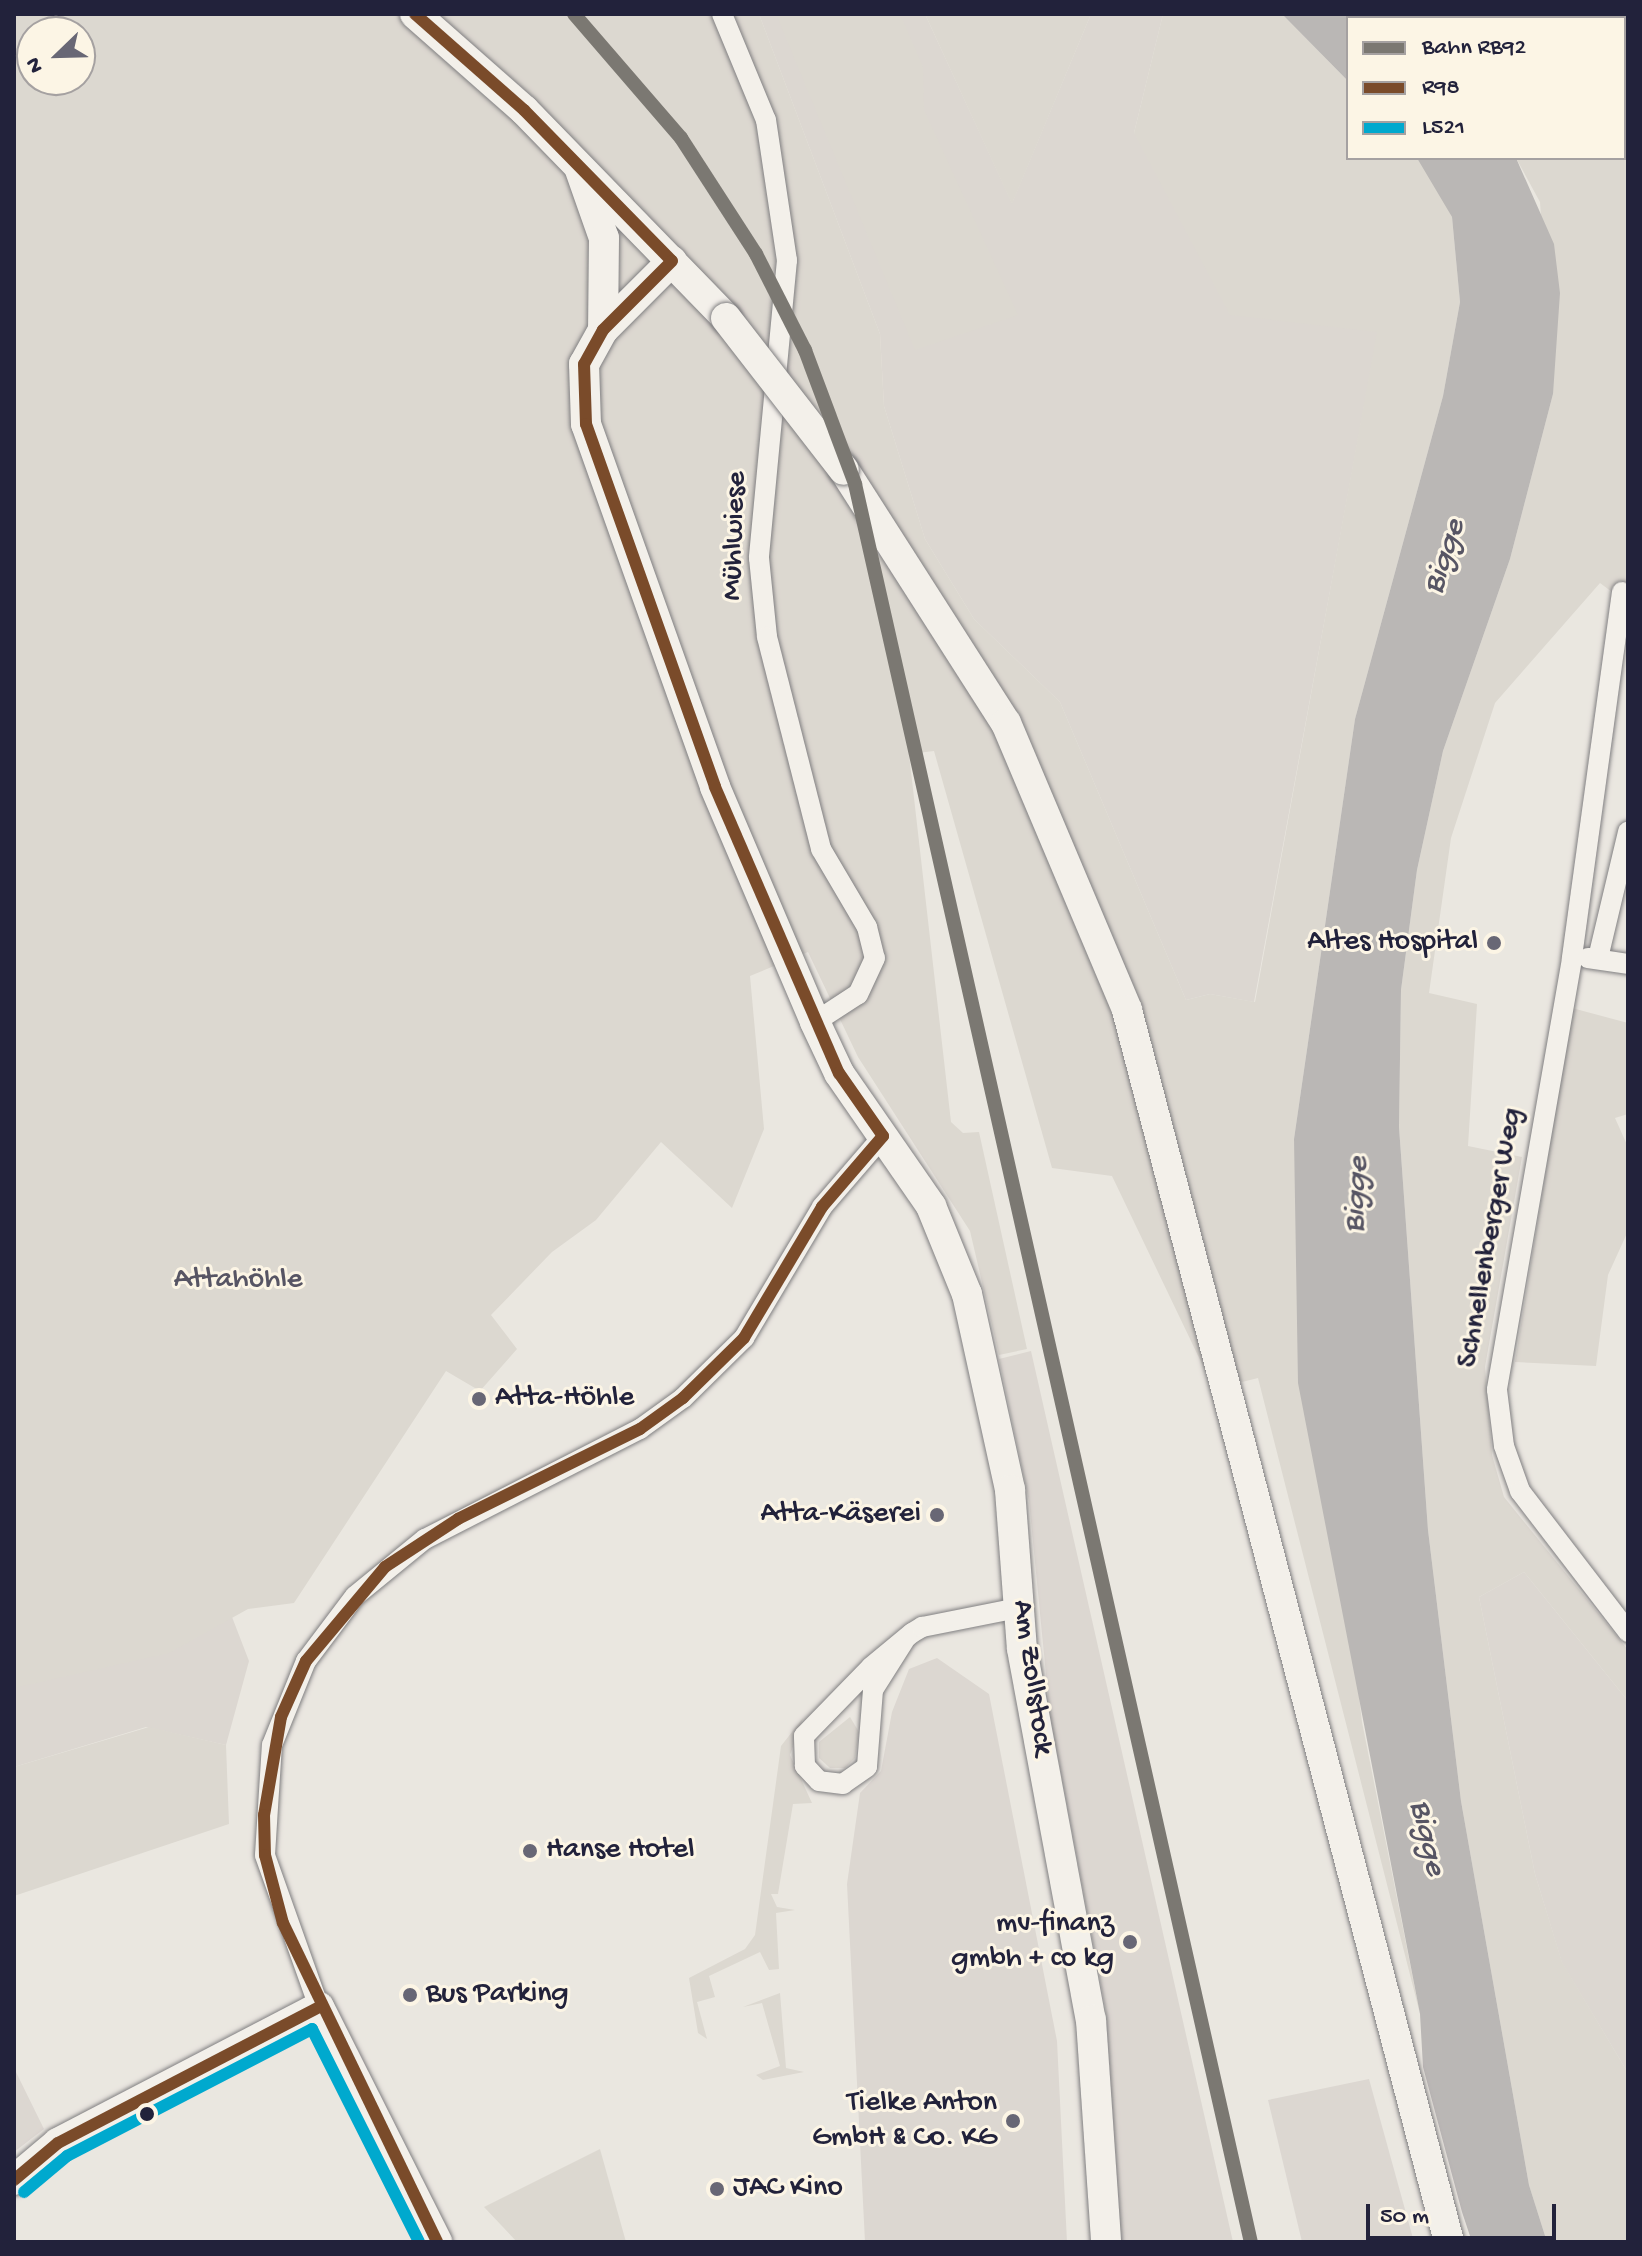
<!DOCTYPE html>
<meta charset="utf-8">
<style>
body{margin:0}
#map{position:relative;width:1642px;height:2256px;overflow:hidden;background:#eae7e0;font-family:"Gochi Hand",sans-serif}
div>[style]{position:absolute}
.built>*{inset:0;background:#dcd7d1}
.green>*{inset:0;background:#dcd8d0}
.water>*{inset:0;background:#bab7b5}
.roads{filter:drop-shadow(0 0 2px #807f81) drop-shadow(0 0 2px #807f81)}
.street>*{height:20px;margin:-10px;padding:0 10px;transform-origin:10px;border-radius:10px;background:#f3f0ea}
.secondary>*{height:30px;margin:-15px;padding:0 15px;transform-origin:15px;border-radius:15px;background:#f3f0ea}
.bridges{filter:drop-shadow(0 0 2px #807f81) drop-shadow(0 0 2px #807f81)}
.secondary-bridge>*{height:30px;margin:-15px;padding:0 15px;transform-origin:15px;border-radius:15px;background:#f3f0ea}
.bus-1>*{height:12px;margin:-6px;padding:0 6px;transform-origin:6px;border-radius:6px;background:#7a4b2a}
.bus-2>*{height:12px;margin:-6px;padding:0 6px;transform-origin:6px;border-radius:6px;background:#00a9ce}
.rail-1>*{height:14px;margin:-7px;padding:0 7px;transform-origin:7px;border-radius:7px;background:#7b7872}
.dots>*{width:22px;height:22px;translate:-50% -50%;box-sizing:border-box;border:4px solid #fcf5e5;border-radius:50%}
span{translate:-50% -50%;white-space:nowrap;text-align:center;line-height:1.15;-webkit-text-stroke:6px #fcf5e5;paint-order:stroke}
.street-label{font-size:30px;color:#22223b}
.poi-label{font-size:30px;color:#22223b}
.right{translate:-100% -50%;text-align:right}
.left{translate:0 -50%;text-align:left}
.park-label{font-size:30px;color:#575564}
.water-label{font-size:32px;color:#575564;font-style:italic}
.frame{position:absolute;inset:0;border:16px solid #22223b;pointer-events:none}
.legend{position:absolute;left:1346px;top:16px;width:280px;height:144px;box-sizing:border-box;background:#fcf5e5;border:2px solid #a5a1a1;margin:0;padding:10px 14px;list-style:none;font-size:24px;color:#22223b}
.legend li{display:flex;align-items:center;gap:16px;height:40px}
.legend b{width:40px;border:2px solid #a5a1a1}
.north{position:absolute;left:16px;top:16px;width:80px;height:80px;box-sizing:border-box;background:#fcf5e5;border:2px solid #a5a1a1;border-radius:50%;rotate:247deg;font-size:22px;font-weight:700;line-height:32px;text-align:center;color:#22223b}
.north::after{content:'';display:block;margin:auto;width:28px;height:36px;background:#686775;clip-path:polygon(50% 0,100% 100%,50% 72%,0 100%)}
.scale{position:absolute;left:1366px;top:2204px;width:190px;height:36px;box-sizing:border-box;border:4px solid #22223b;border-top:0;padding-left:10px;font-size:24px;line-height:28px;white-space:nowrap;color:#22223b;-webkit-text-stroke:6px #fcf5e5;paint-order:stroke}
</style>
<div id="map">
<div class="built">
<i style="clip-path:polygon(759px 14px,925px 14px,1012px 203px,1091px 14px,1163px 14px,1134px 133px,1378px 331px,1254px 1002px,1210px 994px,1186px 1000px,1060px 702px,974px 619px,925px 539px,884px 406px,880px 334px)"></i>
<i style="clip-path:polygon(1031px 1351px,1233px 2242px,1121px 2242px,1106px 2011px,1050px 1715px,1029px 1501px,999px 1359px)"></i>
<i style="clip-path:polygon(1524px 1572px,1628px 1701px,1628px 2073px,1562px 1963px,1535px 1874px,1479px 1597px)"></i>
<i style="clip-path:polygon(227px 1604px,249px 1661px,226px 1745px,146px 1727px,14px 1767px,14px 1663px)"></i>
<i style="clip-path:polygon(937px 1658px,989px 1694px,1057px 2041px,1067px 2242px,865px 2242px,847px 1884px,860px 1793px,881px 1771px,892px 1712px,909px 1669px)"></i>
<i style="clip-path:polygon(14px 2068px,44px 2129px,14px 2152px)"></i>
<i style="clip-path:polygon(1369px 2079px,1414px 2242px,1302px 2242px,1268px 2100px)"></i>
</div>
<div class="green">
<i style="clip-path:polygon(evenodd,14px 14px,759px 14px,880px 334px,884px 406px,925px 539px,974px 619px,1060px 702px,1186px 1000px,1210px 994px,1255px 1002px,1377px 332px,1230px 315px,1134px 133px,1163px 14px,1282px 14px,1348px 81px,1348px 158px,1417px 158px,1431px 175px,1452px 217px,1460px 302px,1443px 396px,1355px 719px,1294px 1139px,1362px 1722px,1420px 2014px,1258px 1378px,1214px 1389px,1112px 1176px,1052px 1168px,934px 751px,909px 754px,951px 1122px,963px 1133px,979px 1132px,1027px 1349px,999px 1355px,970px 1231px,858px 1057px,808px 952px,750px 976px,764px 1129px,732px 1208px,661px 1142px,596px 1220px,552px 1252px,491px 1315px,517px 1349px,480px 1391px,446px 1371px,294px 1603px,248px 1609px,169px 1653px,14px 1688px,14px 14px,32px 32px,80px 32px,80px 80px,32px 80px,32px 32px)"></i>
<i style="clip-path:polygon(776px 14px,900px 14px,923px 67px,924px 110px,1018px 315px,915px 350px)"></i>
<i style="clip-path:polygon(925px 14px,1091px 14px,1012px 204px)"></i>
<i style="clip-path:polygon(1399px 14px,1628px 14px,1628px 604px,1600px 583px,1495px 703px,1451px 838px,1429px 993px,1477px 1004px,1468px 1146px,1522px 1157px,1485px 1367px,1492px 1455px,1504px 1497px,1628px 1650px,1628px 1701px,1524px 1572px,1479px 1597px,1535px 1874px,1562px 1962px,1628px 2073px,1628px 2242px,1547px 2242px,1529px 2185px,1461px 1801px,1428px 1530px,1399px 1127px,1401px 990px,1417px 870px,1443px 751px,1510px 559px,1553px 394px,1540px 202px,1516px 158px,1624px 158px,1624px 18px)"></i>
<i style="clip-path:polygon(1572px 1008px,1628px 1023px,1628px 1114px,1615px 1118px,1628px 1147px,1628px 1231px,1608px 1275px,1596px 1366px,1515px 1362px)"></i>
<i style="clip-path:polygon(850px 1717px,859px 1732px,855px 1758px,845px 1768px,830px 1768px,819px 1758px,819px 1742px)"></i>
<i style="clip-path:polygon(803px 1718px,790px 1755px,812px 1803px,793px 1804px,778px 1894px,771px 1894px,777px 1907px,795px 1910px,776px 1913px,779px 1969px,769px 1970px,760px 1952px,709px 1976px,715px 1997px,697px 2002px,707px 2039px,698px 2033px,689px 1978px,745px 1949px,755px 1935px,781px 1746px)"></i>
<i style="clip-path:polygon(149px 1727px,226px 1745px,229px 1824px,14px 1896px,14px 1767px)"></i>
<i style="clip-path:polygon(780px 1993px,786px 2068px,804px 2072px,763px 2080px,756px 2075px,780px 2066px,762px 2003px,743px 2007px)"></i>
<i style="clip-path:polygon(600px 2149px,626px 2242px,517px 2242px,484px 2207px)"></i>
</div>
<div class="water">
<i style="clip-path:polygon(1282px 14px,1399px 14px,1403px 18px,1348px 18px,1348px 81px)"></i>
<i style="clip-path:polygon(1417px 158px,1516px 158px,1554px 244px,1560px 293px,1553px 394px,1510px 559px,1443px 751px,1417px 870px,1401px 990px,1399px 1127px,1428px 1530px,1461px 1801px,1529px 2185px,1547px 2242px,1472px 2242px,1462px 2212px,1423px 2067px,1420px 2014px,1298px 1383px,1294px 1139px,1355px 719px,1443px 396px,1460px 302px,1452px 217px)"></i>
</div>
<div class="roads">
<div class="street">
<i style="left:722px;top:14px;width:115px;rotate:67.5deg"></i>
<i style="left:766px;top:120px;width:142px;rotate:81.5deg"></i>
<i style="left:787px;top:260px;width:299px;rotate:95.4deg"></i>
<i style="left:759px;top:558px;width:79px;rotate:84.2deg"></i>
<i style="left:767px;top:637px;width:219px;rotate:75.7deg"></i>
<i style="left:821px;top:849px;width:91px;rotate:59.5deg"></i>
<i style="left:867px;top:927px;width:32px;rotate:76deg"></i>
<i style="left:875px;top:958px;width:40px;rotate:115deg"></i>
<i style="left:858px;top:994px;width:51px;rotate:146.9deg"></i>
<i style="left:1622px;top:592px;width:370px;rotate:97.8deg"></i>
<i style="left:1572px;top:959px;width:437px;rotate:99.9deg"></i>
<i style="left:1497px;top:1390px;width:56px;rotate:82.9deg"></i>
<i style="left:1504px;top:1446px;width:48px;rotate:70.4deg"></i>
<i style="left:1520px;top:1491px;width:178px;rotate:52.5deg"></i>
<i style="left:1588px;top:958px;width:40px;rotate:8.5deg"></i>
<i style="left:1598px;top:958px;width:130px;rotate:-76.6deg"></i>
<i style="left:904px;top:1641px;width:58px;rotate:122.3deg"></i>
<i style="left:873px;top:1690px;width:77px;rotate:94.5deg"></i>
<i style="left:867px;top:1767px;width:29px;rotate:145deg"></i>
<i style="left:843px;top:1784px;width:24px;rotate:-173deg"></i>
<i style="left:819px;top:1781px;width:21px;rotate:-133deg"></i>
<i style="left:805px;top:1766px;width:30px;rotate:-92deg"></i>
<i style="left:804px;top:1736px;width:96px;rotate:-45.8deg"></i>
<i style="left:871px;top:1667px;width:53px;rotate:-39.7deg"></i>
<i style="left:912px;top:1633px;width:12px;rotate:-31deg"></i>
<i style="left:922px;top:1627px;width:98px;rotate:-11.2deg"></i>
<i style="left:319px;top:2007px;width:161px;rotate:-109.6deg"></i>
<i style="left:265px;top:1855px;width:110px;rotate:-86.4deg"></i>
<i style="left:272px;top:1745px;width:91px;rotate:-68deg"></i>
<i style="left:306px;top:1661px;width:81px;rotate:-53deg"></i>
<i style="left:355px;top:1596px;width:90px;rotate:-39.2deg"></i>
<i style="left:425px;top:1539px;width:242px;rotate:-27.1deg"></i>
<i style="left:640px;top:1429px;width:53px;rotate:-35.8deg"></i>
<i style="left:683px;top:1398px;width:86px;rotate:-44.5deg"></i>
<i style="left:744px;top:1338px;width:152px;rotate:-59.2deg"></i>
<i style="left:822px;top:1207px;width:94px;rotate:-49.3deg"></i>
</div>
<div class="secondary">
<i style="left:415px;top:14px;width:145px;rotate:41.4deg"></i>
<i style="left:524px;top:110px;width:290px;rotate:45.8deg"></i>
<i style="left:580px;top:170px;width:72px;rotate:70.6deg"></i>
<i style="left:604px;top:238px;width:92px;rotate:90.6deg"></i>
<i style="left:672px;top:261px;width:98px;rotate:135deg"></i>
<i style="left:603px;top:330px;width:39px;rotate:119deg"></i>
<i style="left:584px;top:364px;width:60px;rotate:88.1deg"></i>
<i style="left:586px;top:424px;width:385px;rotate:70.4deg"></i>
<i style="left:715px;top:787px;width:255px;rotate:66.9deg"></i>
<i style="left:815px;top:1022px;width:56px;rotate:64.8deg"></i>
<i style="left:839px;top:1073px;width:162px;rotate:55.3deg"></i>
<i style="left:931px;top:1206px;width:95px;rotate:67.8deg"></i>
<i style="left:967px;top:1294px;width:201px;rotate:77.6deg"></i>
<i style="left:1010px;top:1490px;width:159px;rotate:85.7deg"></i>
<i style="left:1022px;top:1649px;width:377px;rotate:79.5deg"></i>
<i style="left:1091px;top:2020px;width:223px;rotate:86.1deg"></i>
<i style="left:844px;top:470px;width:300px;rotate:57.4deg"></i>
<i style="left:1006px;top:723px;width:311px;rotate:67.1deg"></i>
<i style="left:1127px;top:1010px;width:1273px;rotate:75.35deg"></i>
<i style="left:14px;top:2180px;width:57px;rotate:-40.1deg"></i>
<i style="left:58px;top:2143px;width:294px;rotate:-27.5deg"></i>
<i style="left:319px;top:2007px;width:263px;rotate:63.3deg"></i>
</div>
</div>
<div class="bridges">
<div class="secondary-bridge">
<i style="left:726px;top:318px;width:192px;rotate:52.2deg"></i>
</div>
</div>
<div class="bus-1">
<i style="left:415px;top:14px;width:145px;rotate:41.4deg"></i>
<i style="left:524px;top:110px;width:211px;rotate:45.6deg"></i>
<i style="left:672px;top:261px;width:98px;rotate:135deg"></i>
<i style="left:603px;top:330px;width:39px;rotate:119deg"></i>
<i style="left:584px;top:364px;width:60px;rotate:88.1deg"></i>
<i style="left:586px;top:424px;width:385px;rotate:70.4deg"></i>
<i style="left:715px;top:787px;width:312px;rotate:66.6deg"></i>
<i style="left:839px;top:1073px;width:77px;rotate:55.1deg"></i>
<i style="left:883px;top:1136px;width:94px;rotate:130.7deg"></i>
<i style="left:822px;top:1207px;width:152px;rotate:120.8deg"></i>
<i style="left:744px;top:1338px;width:86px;rotate:135.5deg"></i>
<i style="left:683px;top:1398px;width:53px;rotate:144.2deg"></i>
<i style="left:640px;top:1429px;width:203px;rotate:153.7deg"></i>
<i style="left:458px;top:1519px;width:87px;rotate:146.7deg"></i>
<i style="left:385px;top:1567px;width:123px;rotate:130deg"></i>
<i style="left:306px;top:1661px;width:61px;rotate:114.1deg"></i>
<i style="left:281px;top:1717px;width:99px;rotate:99.8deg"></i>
<i style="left:264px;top:1815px;width:40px;rotate:88.6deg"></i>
<i style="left:265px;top:1855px;width:70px;rotate:75.2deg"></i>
<i style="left:283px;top:1923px;width:354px;rotate:64.2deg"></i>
<i style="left:14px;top:2180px;width:57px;rotate:-40.1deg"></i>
<i style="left:58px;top:2143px;width:294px;rotate:-27.5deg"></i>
</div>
<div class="bus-2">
<i style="left:24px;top:2192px;width:56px;rotate:-39.9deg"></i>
<i style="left:67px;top:2156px;width:276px;rotate:-27.4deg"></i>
<i style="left:312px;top:2029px;width:238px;rotate:63.3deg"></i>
</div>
<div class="rail-1">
<i style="left:574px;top:14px;width:164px;rotate:49.2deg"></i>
<i style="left:681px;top:138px;width:138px;rotate:57.1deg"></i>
<i style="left:756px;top:254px;width:108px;rotate:63deg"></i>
<i style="left:805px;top:350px;width:143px;rotate:69.5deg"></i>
<i style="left:855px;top:484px;width:1802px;rotate:77.31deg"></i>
</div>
<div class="dots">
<i style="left:1494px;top:943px;background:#686775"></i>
<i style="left:479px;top:1399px;background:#686775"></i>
<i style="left:937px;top:1515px;background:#686775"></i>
<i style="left:530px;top:1851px;background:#686775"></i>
<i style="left:1130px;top:1942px;background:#686775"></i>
<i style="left:410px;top:1995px;background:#686775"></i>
<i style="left:147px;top:2114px;background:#22223b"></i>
<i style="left:1013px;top:2121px;background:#686775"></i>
<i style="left:717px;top:2189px;background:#686775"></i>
</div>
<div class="street-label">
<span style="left:736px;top:536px;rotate:-88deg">Mühlwiese</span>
<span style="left:1492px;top:1238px;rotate:-80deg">Schnellenberger Weg</span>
<span style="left:1031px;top:1678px;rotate:82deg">Am Zollstock</span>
</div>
<div class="poi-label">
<span class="right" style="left:1478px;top:943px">Altes Hospital</span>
<span class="left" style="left:495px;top:1399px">Atta-Höhle</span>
<span class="right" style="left:921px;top:1515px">Atta-Käserei</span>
<span class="left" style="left:546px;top:1851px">Hanse Hotel</span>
<span class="right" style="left:1114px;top:1942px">mv-finanz<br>gmbh + co kg</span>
<span class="left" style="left:426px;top:1995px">Bus Parking</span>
<span class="right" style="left:997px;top:2121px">Tielke Anton<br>GmbH &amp; Co. KG</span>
<span class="left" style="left:733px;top:2189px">JAC Kino</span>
</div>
<div class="park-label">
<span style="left:238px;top:1281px">Attahöhle</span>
</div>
<div class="water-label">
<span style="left:1446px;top:557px;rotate:-72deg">Bigge</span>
<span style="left:1358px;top:1195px;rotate:-87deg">Bigge</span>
<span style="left:1426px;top:1838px;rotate:77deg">Bigge</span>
</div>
<div class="frame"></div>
<ul class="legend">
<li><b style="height:10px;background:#7b7872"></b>Bahn RB92</li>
<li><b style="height:10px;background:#7a4b2a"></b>R98</li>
<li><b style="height:10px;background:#00a9ce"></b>L521</li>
</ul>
<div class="north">N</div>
<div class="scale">50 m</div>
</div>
